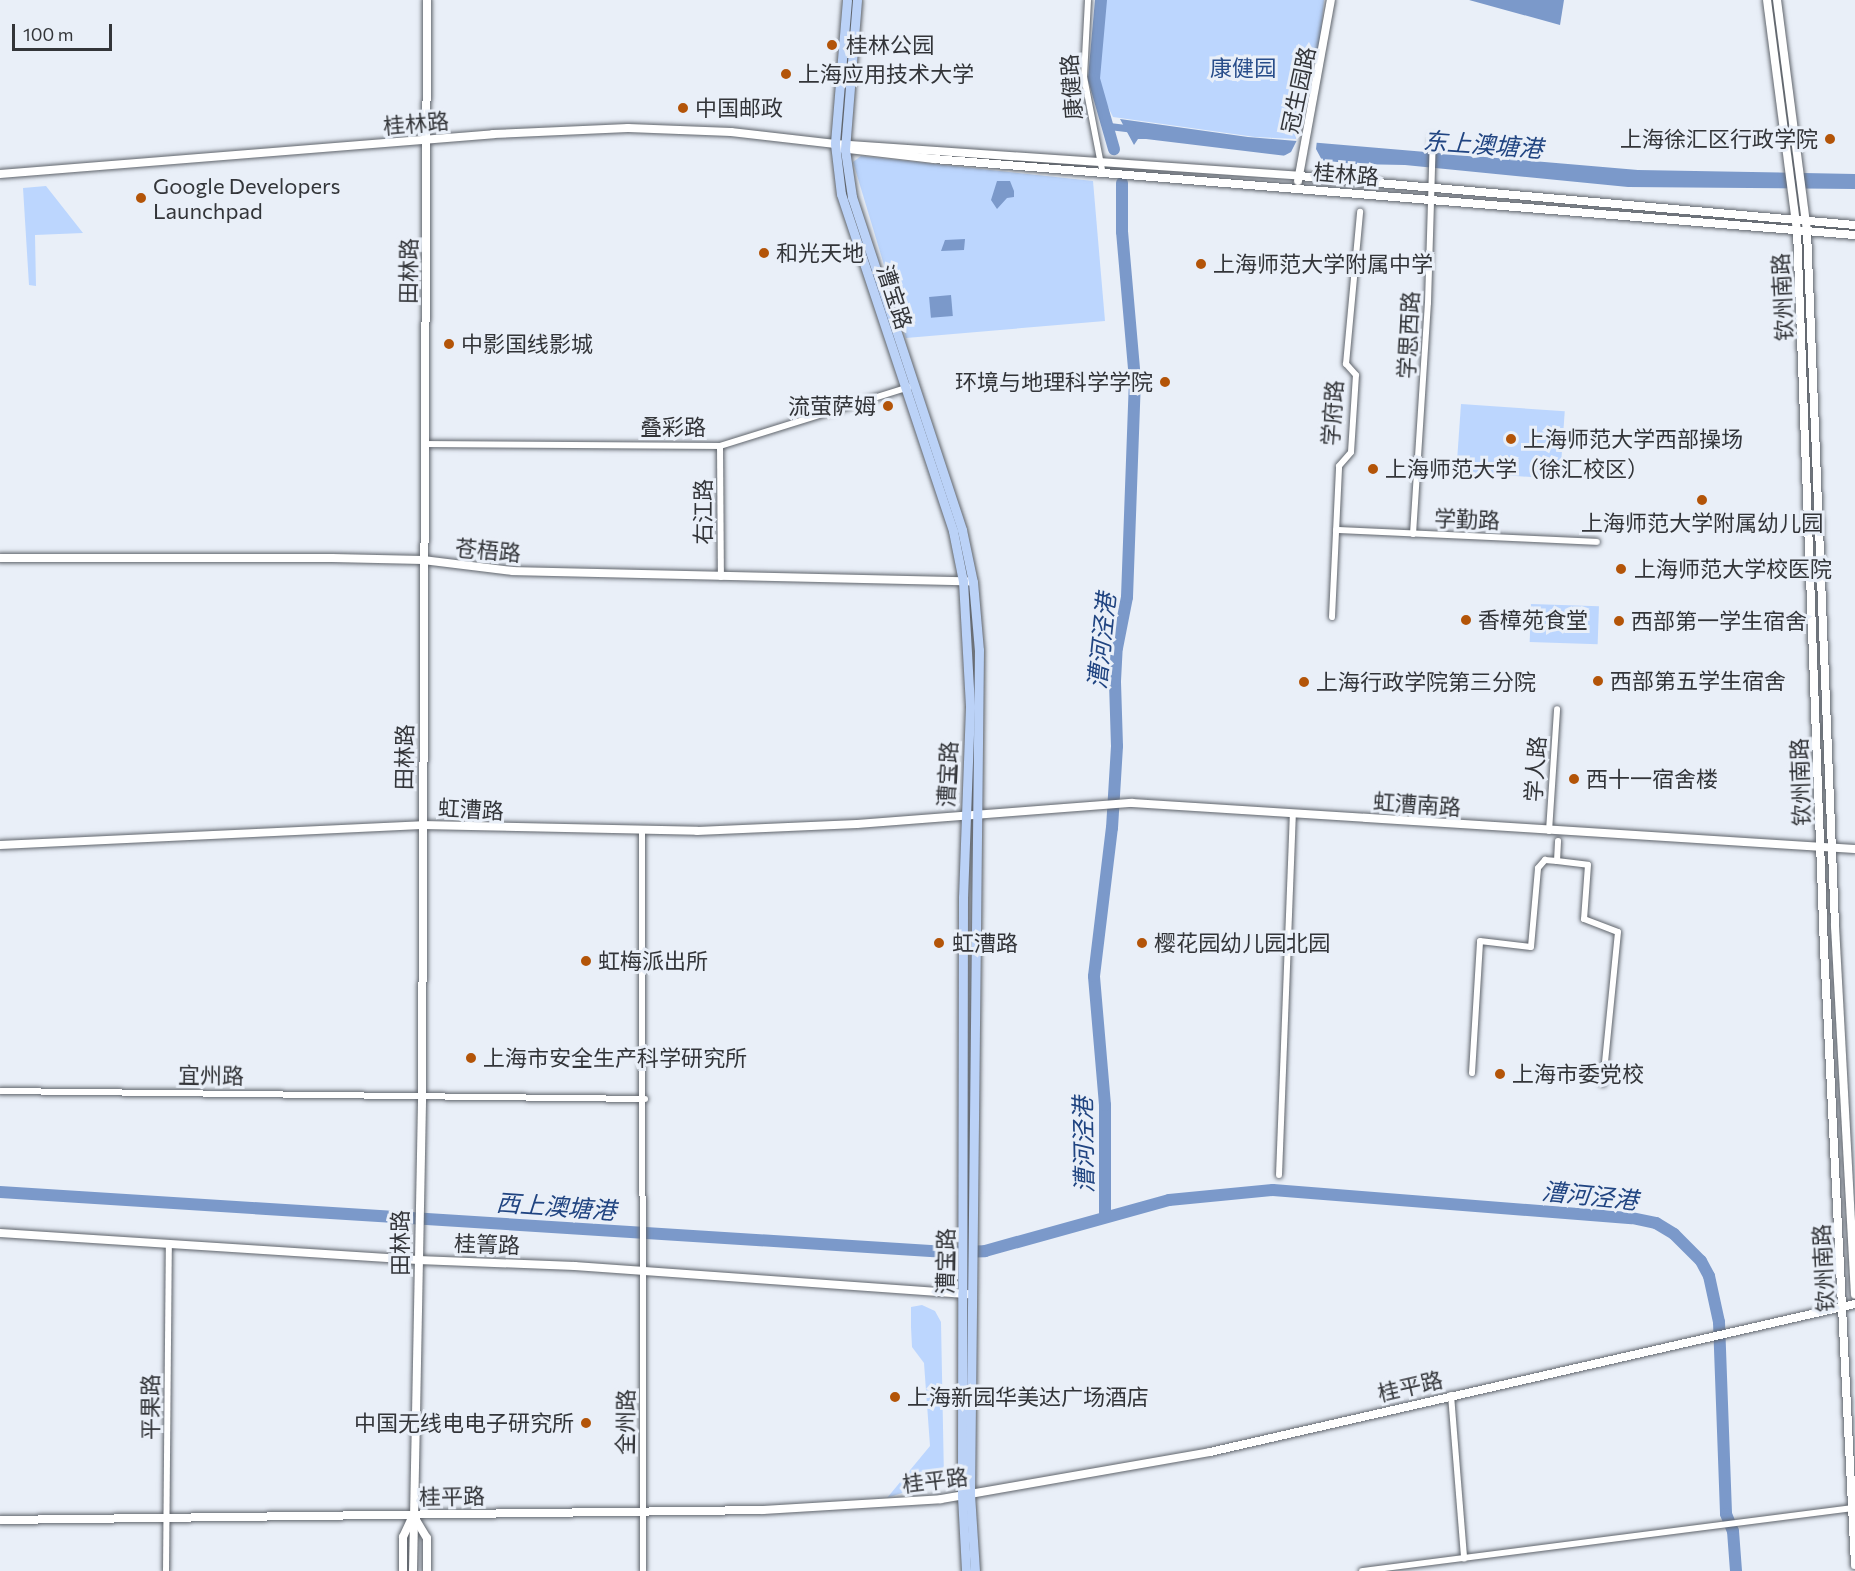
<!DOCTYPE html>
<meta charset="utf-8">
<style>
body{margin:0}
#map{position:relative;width:1855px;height:1571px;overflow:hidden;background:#e9eff8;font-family:Commissioner,"Noto Sans SC",sans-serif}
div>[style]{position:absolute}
.green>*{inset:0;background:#bcd6fe;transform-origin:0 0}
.water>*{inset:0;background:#7b99ca;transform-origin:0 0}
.pier>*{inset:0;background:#e9eff8}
.canal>*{height:7px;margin:-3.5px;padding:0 3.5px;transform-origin:3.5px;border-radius:3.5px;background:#7b99ca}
.river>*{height:12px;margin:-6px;padding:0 6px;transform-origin:6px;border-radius:6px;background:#7b99ca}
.roads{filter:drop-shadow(0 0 2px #5f646b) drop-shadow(0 0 2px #5f646b)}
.street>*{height:6px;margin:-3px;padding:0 3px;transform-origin:3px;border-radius:3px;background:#fff}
.secondary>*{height:8px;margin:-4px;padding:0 4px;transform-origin:4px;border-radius:4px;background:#fff}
.primary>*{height:9px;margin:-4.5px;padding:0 4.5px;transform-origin:4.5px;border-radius:4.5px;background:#bbd2f7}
.dots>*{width:16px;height:16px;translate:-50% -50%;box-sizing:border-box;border:3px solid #e9eff8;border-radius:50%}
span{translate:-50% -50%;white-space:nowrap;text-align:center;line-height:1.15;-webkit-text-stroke:6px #e9eff8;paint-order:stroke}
.poi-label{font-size:22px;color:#333539}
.left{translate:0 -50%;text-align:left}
.right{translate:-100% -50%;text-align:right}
.park-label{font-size:22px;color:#284d8a}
.street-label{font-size:22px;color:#333539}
.water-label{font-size:24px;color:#204481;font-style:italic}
.scale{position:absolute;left:12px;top:24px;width:100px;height:27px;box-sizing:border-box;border:3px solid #333539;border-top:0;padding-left:8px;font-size:18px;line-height:21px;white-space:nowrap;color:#333539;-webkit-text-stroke:4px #e9eff8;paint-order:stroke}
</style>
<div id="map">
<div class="green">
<i style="clip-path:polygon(1101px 0,1324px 0,1320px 42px,1296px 139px,1255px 137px,1113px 117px,1094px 79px)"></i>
<i style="clip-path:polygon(861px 156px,1093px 181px,1105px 321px,906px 338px,853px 162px)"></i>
<i style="clip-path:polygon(46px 186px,83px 233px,35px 235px,36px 286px,29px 285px,23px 188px)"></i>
<i style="left:1461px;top:404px;width:104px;height:68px;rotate:4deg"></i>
<i style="left:1531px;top:604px;width:68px;height:38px;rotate:2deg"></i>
<i style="clip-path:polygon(922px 1305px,935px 1311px,941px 1322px,944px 1479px,887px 1498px,930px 1446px,924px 1363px,912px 1347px,911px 1327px,911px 1307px)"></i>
</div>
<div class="water">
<i style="clip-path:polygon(1469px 0,1564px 0,1560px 25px)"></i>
<i style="clip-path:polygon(1120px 119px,1248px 137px,1638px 170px,1855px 174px,1855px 189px,1628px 187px,1405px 165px,1354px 164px,1146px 139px,1138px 139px,1134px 145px)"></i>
<i style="clip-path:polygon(997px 181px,1010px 181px,1014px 191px,1014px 197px,1007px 198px,997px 209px,991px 200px)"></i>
<i style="clip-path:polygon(965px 239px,964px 250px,941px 251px,945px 240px)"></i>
<i style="left:951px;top:295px;width:21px;height:22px;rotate:85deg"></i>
</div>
<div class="pier">
<i style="clip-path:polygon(1298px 138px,1317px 140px,1316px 149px,1324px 164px,1278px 159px,1291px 152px)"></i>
</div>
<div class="canal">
<i style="left:1109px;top:126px;width:23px;rotate:7deg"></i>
</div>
<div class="river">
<i style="left:1101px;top:0;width:79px;rotate:95.1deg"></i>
<i style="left:1094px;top:79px;width:73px;rotate:74.1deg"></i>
<i style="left:0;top:1192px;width:948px;rotate:3.63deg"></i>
<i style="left:946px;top:1252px;width:39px;rotate:-1deg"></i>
<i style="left:985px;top:1251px;width:191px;rotate:-15.5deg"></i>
<i style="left:1169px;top:1200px;width:104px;rotate:-5.5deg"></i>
<i style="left:1273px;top:1190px;width:360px;rotate:4.5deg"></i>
<i style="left:1632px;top:1218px;width:25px;rotate:12deg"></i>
<i style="left:1656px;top:1223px;width:21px;rotate:31deg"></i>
<i style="left:1674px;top:1234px;width:38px;rotate:45deg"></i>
<i style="left:1701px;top:1261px;width:17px;rotate:62deg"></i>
<i style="left:1709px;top:1276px;width:47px;rotate:77.7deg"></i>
<i style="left:1719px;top:1322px;width:192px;rotate:87.9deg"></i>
<i style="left:1726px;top:1514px;width:18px;rotate:68deg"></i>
<i style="left:1733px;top:1531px;width:40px;rotate:85.7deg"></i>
<i style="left:1105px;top:1216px;width:111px;rotate:-90deg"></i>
<i style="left:1105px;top:1105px;width:129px;rotate:-94.9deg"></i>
<i style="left:1094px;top:976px;width:149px;rotate:-83.1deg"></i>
<i style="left:1112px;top:828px;width:82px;rotate:-86.5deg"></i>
<i style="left:1117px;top:746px;width:65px;rotate:-91.8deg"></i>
<i style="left:1115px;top:681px;width:33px;rotate:-87deg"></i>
<i style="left:1117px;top:648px;width:52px;rotate:-78.9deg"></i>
<i style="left:1127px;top:597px;width:217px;rotate:-87.9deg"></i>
<i style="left:1135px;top:380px;width:149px;rotate:-95deg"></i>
<i style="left:1122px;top:232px;width:49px;rotate:-90deg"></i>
</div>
<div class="roads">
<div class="street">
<i style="left:1088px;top:0;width:77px;rotate:93deg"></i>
<i style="left:1084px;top:77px;width:95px;rotate:79deg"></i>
<i style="left:424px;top:444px;width:296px;rotate:0.4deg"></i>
<i style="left:720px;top:446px;width:198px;rotate:-17.3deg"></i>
<i style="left:720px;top:446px;width:131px;rotate:89.6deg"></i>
<i style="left:1336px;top:530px;width:261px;rotate:2.6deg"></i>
<i style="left:1413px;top:534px;width:231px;rotate:-86.3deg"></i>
<i style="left:1428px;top:303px;width:165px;rotate:-88.3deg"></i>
<i style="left:1332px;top:617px;width:151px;rotate:-87.3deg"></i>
<i style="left:1339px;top:466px;width:18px;rotate:-49deg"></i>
<i style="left:1351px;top:452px;width:77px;rotate:-86.3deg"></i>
<i style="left:1356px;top:375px;width:15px;rotate:-132deg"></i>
<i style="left:1346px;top:364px;width:153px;rotate:-84.7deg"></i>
<i style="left:642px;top:831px;width:740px;rotate:89.92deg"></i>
<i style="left:1549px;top:831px;width:122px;rotate:-86.2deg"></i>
<i style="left:1557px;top:861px;width:31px;rotate:7deg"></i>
<i style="left:1588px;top:865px;width:54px;rotate:94.2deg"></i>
<i style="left:1584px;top:919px;width:36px;rotate:21deg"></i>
<i style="left:1618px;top:932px;width:152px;rotate:95.7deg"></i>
<i style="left:1472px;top:1073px;width:132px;rotate:-86.5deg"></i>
<i style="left:1480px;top:941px;width:51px;rotate:6.7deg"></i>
<i style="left:1531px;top:947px;width:79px;rotate:-84.9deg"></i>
<i style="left:1538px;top:868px;width:11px;rotate:-49deg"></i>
<i style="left:1545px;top:860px;width:12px;rotate:5deg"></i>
<i style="left:1557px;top:861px;width:20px;rotate:-87deg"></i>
<i style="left:0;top:1091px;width:645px;rotate:0.71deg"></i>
<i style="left:1279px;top:1175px;width:360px;rotate:-87.8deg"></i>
<i style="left:1451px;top:1395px;width:164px;rotate:85.4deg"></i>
<i style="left:166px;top:1571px;width:327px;rotate:-89.5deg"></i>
<i style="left:1362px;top:1571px;width:496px;rotate:-7.3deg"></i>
</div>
<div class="secondary">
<i style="left:1767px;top:0;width:232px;rotate:82.6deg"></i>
<i style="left:1797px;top:230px;width:720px;rotate:87.85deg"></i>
<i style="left:1824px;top:949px;width:617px;rotate:87.12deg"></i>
<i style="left:1777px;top:0;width:233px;rotate:82.6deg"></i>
<i style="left:1807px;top:231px;width:696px;rotate:87.69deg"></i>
<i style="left:1835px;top:926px;width:369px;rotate:86.9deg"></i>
<i style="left:840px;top:148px;width:95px;rotate:6.7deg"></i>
<i style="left:934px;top:159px;width:924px;rotate:4.72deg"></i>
<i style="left:0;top:174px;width:495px;rotate:-4.6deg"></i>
<i style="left:493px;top:134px;width:135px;rotate:-2.5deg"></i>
<i style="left:628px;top:128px;width:103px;rotate:2.2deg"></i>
<i style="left:731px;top:132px;width:105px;rotate:6.6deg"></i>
<i style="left:835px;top:144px;width:465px;rotate:3.9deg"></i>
<i style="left:1299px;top:176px;width:558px;rotate:5.04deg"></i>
<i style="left:1298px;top:181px;width:184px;rotate:-79.7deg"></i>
<i style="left:0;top:558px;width:332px"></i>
<i style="left:332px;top:558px;width:91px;rotate:1.3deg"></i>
<i style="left:423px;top:560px;width:91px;rotate:7deg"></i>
<i style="left:513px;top:571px;width:457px;rotate:1.3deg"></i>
<i style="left:0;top:845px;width:422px;rotate:-2.7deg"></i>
<i style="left:422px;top:825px;width:275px;rotate:1.2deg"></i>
<i style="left:697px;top:831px;width:160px;rotate:-2.5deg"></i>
<i style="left:857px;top:824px;width:276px;rotate:-4.4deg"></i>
<i style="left:1132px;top:803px;width:724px;rotate:3.64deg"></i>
<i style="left:0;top:1233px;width:419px;rotate:3.7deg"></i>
<i style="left:418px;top:1260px;width:157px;rotate:2.2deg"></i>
<i style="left:575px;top:1266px;width:395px;rotate:4.1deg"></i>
<i style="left:413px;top:1515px;width:27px;rotate:59deg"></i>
<i style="left:427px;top:1538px;width:33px;rotate:90deg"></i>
<i style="left:0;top:1520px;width:763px;rotate:-0.75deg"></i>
<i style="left:763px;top:1510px;width:178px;rotate:-3.5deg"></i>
<i style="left:941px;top:1499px;width:273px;rotate:-9.9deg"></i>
<i style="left:1210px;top:1452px;width:662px;rotate:-12.92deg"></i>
<i style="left:403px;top:1571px;width:34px;rotate:-90deg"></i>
<i style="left:403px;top:1537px;width:21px;rotate:-65deg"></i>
<i style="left:413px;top:1571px;width:474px;rotate:-88.9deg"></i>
<i style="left:422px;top:1097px;width:1097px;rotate:-89.74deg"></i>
</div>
<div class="primary">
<i style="left:847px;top:0;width:144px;rotate:94.8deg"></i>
<i style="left:835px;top:144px;width:50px;rotate:83.2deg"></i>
<i style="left:841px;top:194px;width:355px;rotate:71.6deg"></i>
<i style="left:953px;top:531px;width:51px;rotate:78.7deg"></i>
<i style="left:963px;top:581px;width:126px;rotate:86.8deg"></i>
<i style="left:970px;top:707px;width:190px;rotate:92.1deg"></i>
<i style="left:963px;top:897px;width:599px;rotate:90.1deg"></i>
<i style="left:962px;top:1496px;width:75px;rotate:86.9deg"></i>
<i style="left:857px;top:0;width:150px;rotate:94.6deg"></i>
<i style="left:845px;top:150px;width:48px;rotate:81.5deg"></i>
<i style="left:852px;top:197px;width:351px;rotate:71.7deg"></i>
<i style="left:962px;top:530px;width:53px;rotate:78.1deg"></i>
<i style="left:973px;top:582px;width:68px;rotate:85deg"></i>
<i style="left:979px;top:650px;width:844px;rotate:90.61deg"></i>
<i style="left:970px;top:1494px;width:77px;rotate:86.3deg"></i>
</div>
</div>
<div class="dots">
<i style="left:832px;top:45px;background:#b35408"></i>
<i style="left:786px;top:74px;background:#b35408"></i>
<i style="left:683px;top:108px;background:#b35408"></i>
<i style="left:1830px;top:139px;background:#b35408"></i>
<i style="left:141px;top:198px;background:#b35408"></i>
<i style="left:764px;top:253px;background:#b35408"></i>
<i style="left:1201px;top:264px;background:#b35408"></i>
<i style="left:449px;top:344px;background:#b35408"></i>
<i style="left:1165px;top:382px;background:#b35408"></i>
<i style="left:888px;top:406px;background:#b35408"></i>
<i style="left:1511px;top:439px;background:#b35408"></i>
<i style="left:1373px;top:469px;background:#b35408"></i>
<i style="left:1702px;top:500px;background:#b35408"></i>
<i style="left:1621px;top:569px;background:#b35408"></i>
<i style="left:1466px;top:620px;background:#b35408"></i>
<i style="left:1619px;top:621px;background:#b35408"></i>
<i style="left:1598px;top:681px;background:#b35408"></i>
<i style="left:1304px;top:682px;background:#b35408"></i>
<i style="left:1574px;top:779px;background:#b35408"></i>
<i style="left:939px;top:943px;background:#b35408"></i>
<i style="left:1142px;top:943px;background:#b35408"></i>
<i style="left:586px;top:961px;background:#b35408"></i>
<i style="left:471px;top:1058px;background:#b35408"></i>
<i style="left:1500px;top:1074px;background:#b35408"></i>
<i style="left:895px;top:1397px;background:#b35408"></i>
<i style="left:586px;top:1423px;background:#b35408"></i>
</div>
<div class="poi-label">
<span class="left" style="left:846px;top:45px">桂林公园</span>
<span class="left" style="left:798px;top:74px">上海应用技术大学</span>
<span class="left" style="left:695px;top:108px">中国邮政</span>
<span class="right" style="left:1818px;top:139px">上海徐汇区行政学院</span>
<span class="left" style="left:153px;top:198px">Google Developers<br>Launchpad</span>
<span class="left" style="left:776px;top:253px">和光天地</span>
<span class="left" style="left:1213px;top:264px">上海师范大学附属中学</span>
<span class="left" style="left:461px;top:344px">中影国线影城</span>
<span class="right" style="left:1153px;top:382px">环境与地理科学学院</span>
<span class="right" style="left:876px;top:406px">流萤萨姆</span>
<span class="left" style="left:1523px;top:439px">上海师范大学西部操场</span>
<span class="left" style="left:1385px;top:469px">上海师范大学（徐汇校区）</span>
<span style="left:1702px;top:523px">上海师范大学附属幼儿园</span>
<span class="left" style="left:1634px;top:569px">上海师范大学校医院</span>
<span class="left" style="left:1478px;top:620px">香樟苑食堂</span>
<span class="left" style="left:1631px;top:621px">西部第一学生宿舍</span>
<span class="left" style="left:1610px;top:681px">西部第五学生宿舍</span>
<span class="left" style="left:1316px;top:682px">上海行政学院第三分院</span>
<span class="left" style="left:1586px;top:779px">西十一宿舍楼</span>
<span class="left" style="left:952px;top:943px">虹漕路</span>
<span class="left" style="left:1154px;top:943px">樱花园幼儿园北园</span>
<span class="left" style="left:598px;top:961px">虹梅派出所</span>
<span class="left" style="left:483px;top:1058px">上海市安全生产科学研究所</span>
<span class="left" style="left:1512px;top:1074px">上海市委党校</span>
<span class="left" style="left:907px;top:1397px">上海新园华美达广场酒店</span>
<span class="right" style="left:574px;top:1423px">中国无线电电子研究所</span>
</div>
<div class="park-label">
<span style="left:1243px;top:68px">康健园</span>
</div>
<div class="street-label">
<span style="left:1071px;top:87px;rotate:-94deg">康健路</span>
<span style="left:1298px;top:90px;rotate:-78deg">冠生园路</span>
<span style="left:416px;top:123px;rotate:-5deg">桂林路</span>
<span style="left:1346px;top:174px;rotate:5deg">桂林路</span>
<span style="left:408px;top:271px;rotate:-89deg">田林路</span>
<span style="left:895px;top:297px;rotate:72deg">漕宝路</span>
<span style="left:1782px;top:297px;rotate:-93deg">钦州南路</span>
<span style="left:1408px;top:335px;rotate:-87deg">学思西路</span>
<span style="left:1332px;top:413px;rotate:-86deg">学府路</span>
<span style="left:673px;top:427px">叠彩路</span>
<span style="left:703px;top:512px;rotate:-90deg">右江路</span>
<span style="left:1467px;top:519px;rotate:2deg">学勤路</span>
<span style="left:488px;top:550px;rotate:5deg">苍梧路</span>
<span style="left:404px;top:757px;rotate:-89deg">田林路</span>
<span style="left:1535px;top:769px;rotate:-86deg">学人路</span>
<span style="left:947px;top:774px;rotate:-87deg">漕宝路</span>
<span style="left:1800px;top:782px;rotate:-92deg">钦州南路</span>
<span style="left:1417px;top:804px;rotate:4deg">虹漕南路</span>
<span style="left:471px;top:809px;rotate:3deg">虹漕路</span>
<span style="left:211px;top:1075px;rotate:1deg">宜州路</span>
<span style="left:400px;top:1243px;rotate:-90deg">田林路</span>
<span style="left:487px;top:1244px;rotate:2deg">桂箐路</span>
<span style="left:945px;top:1261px;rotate:-89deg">漕宝路</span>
<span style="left:1823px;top:1268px;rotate:-93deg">钦州南路</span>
<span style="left:1410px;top:1386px;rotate:-13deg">桂平路</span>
<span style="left:150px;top:1407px;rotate:-90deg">平果路</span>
<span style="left:625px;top:1422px;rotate:-89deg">全州路</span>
<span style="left:935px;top:1480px;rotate:-7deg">桂平路</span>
<span style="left:452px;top:1496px;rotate:-1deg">桂平路</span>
</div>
<div class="water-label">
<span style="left:1483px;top:144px;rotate:4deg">东上澳塘港</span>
<span style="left:1101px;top:641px;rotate:-84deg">漕河泾港</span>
<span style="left:1083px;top:1145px;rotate:-91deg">漕河泾港</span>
<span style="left:1590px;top:1195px;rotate:6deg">漕河泾港</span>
<span style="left:556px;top:1206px;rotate:4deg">西上澳塘港</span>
</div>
<div class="scale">100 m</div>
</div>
